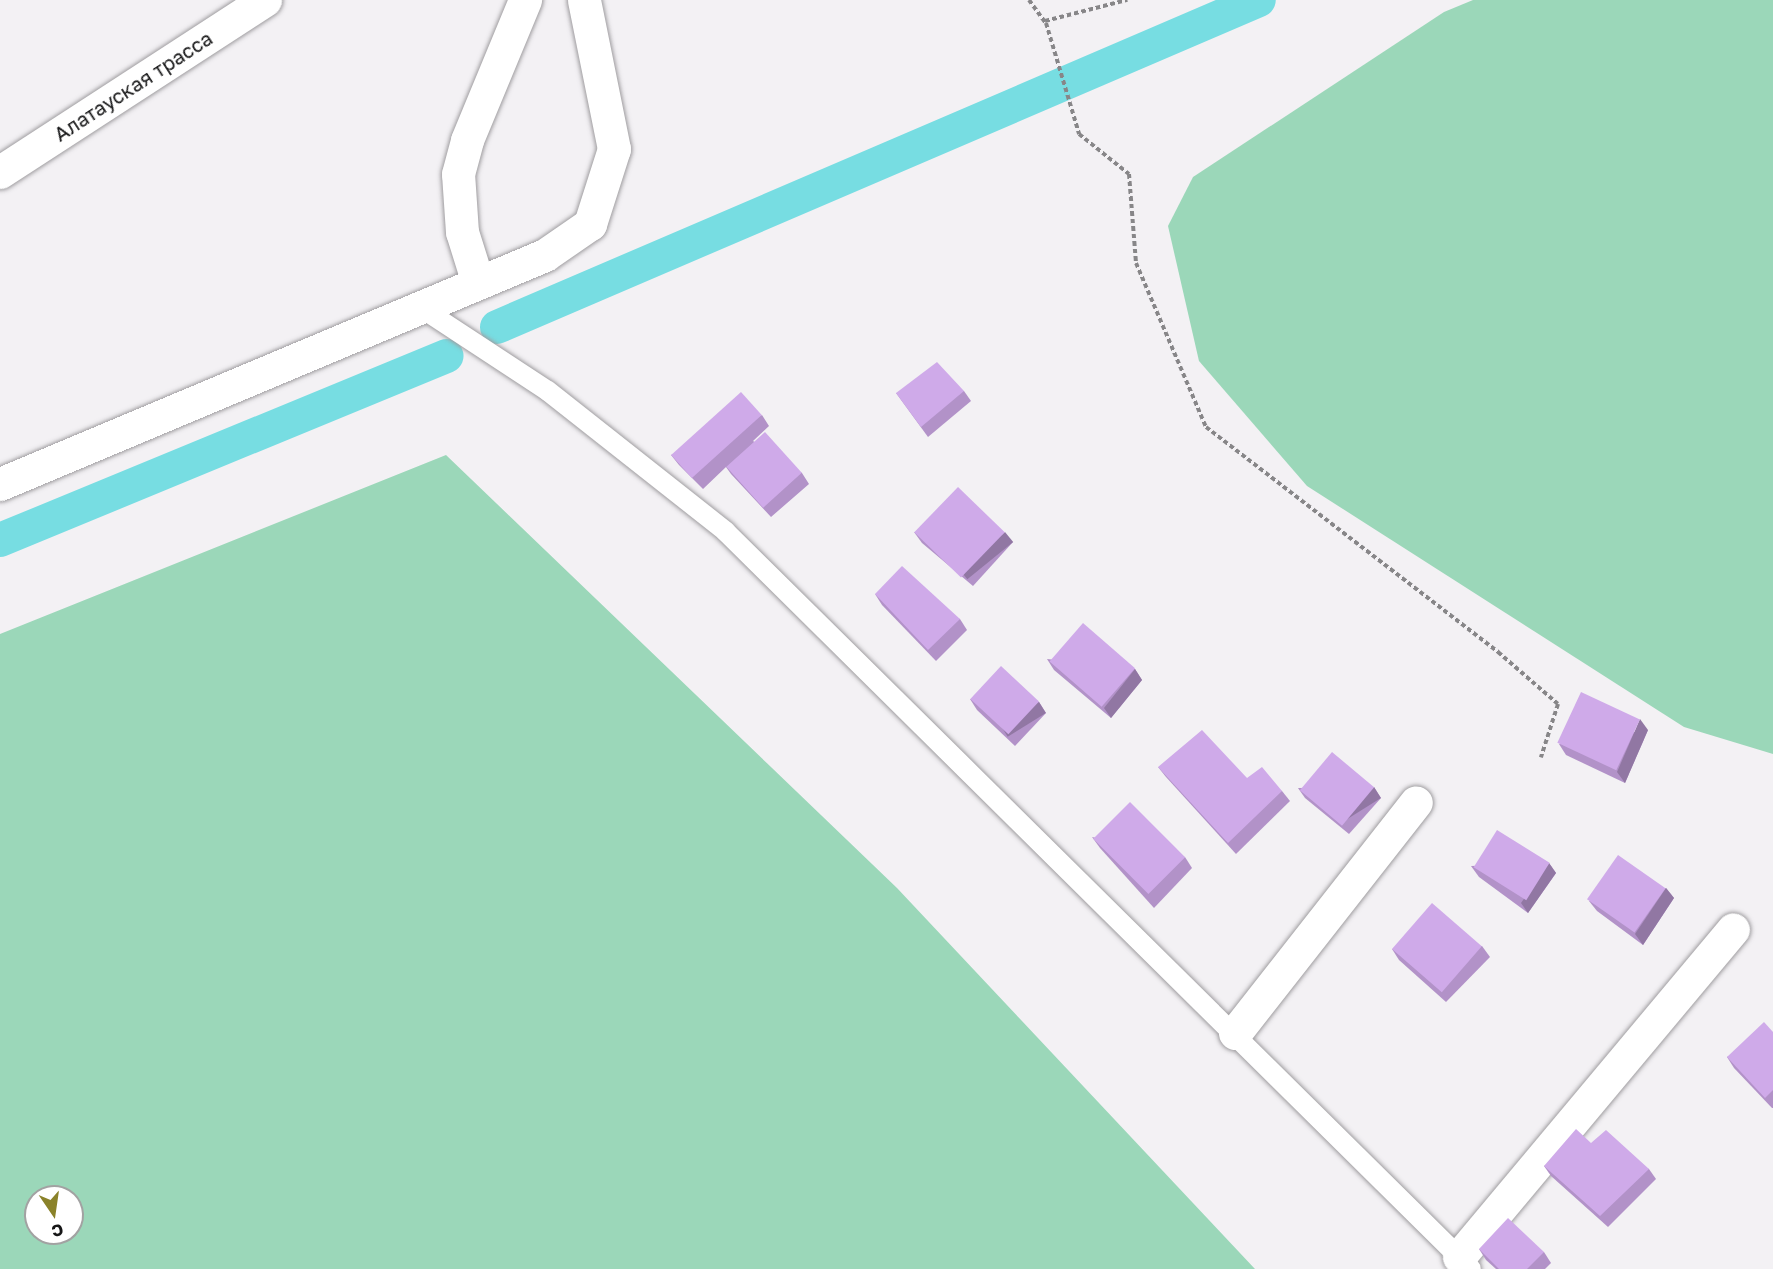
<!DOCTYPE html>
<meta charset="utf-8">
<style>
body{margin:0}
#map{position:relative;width:1773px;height:1269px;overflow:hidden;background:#f3f1f4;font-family:"Golos Text",sans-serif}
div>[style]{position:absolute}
.green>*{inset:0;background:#9bd7b9}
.canal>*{height:34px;margin:-17px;padding:0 17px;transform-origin:17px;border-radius:17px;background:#77dde2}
.path>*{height:4px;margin-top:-2px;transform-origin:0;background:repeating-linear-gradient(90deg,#878688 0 4.5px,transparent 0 7.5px)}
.roads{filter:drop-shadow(0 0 2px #9f9da0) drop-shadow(0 0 2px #9f9da0)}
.service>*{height:20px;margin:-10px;padding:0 10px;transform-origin:10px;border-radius:10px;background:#fff}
.minor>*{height:33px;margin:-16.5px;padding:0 16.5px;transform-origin:16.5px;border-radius:16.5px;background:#fff}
.tertiary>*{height:33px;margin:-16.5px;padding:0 16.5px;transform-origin:16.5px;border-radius:16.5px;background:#fff}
.wall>*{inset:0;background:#b292c8}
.shaded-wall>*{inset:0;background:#9177a3;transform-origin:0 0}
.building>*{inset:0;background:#cfaae9;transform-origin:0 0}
span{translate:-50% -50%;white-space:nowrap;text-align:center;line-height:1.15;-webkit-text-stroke:4.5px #fff;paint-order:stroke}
.street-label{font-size:20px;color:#161617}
.north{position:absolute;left:24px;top:1185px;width:60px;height:60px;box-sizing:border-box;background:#fff;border:2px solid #a2a2a2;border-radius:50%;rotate:167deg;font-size:16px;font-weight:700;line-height:24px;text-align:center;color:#161617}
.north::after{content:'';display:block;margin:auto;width:21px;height:27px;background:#8a822a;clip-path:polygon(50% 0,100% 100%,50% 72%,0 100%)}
</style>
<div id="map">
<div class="green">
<i style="clip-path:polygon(1473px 0,1773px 0,1773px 754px,1684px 727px,1307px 486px,1199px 361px,1168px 226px,1193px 177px,1444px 12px)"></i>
<i style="clip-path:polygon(evenodd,446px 455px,897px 888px,1255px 1269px,0 1269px,0 634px,446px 455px,36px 1197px,72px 1197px,72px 1233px,36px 1233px,36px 1197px)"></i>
</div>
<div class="canal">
<i style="left:497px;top:327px;width:829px;rotate:-23.23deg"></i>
<i style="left:0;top:540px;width:483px;rotate:-22.4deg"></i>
</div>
<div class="path">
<i style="left:1029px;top:0;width:29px;rotate:54deg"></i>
<i style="left:1046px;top:23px;width:116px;rotate:73.4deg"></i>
<i style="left:1079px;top:134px;width:64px;rotate:38.7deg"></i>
<i style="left:1129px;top:174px;width:89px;rotate:85.5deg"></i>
<i style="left:1136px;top:263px;width:178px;rotate:66.9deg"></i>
<i style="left:1206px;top:427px;width:369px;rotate:37.6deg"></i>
<i style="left:1498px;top:652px;width:79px;rotate:40.9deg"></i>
<i style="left:1558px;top:704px;width:56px;rotate:107.8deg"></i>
<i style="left:1045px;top:21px;width:85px;rotate:-14.4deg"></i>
</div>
<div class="roads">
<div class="service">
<i style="left:420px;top:307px;width:153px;rotate:33.3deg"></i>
<i style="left:548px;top:391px;width:226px;rotate:38.3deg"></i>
<i style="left:725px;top:531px;width:1049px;rotate:44.69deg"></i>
</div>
<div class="minor">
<i style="left:478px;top:283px;width:53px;rotate:-107.4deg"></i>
<i style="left:462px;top:232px;width:58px;rotate:-93.9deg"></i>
<i style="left:458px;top:174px;width:35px;rotate:-75deg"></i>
<i style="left:467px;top:140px;width:152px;rotate:-67.5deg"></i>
<i style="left:0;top:484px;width:591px;rotate:-22.79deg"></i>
<i style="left:545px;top:255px;width:55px;rotate:-34.6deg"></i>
<i style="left:590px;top:224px;width:79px;rotate:-72.3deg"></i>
<i style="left:614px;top:149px;width:152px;rotate:-101.4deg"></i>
<i style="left:1235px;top:1033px;width:293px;rotate:-51.9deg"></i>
<i style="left:1459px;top:1257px;width:427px;rotate:-50.1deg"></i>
</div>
<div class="tertiary">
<i style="left:0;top:172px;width:316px;rotate:-33deg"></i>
</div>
</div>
<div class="wall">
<i style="clip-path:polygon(964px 391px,971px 401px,928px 437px,896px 393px)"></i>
<i style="clip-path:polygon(762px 415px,769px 426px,753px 441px,802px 473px,809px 484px,771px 517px,731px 474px,726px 467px,703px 489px,679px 465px,671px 455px)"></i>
<i style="clip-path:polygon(914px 532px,1013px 542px,973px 586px,922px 543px)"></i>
<i style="clip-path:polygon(875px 594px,960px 619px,967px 630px,936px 661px,882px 605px)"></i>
<i style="clip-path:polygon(1047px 659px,1135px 669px,1142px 680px,1111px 718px,1054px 670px)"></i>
<i style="clip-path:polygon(970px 699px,1039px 702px,1046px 713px,1015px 746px,977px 710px)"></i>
<i style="clip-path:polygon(1648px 730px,1625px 783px,1566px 755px,1559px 744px)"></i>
<i style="clip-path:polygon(1158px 767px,1247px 778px,1282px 791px,1290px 801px,1236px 854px,1166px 777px)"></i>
<i style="clip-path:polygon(1374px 787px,1381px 798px,1349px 834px,1305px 798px,1298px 788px)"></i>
<i style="clip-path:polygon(1092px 837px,1185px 857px,1192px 868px,1154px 908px,1100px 848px)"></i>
<i style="clip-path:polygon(1549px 863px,1556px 873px,1528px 913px,1479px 877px,1471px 866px)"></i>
<i style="clip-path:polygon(1666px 888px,1674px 898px,1643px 945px,1597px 911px,1589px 901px)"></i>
<i style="clip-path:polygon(1482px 946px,1490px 957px,1446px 1002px,1399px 960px,1392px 949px)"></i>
<i style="clip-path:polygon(1773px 1032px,1773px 1108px,1772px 1108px,1734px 1068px,1727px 1057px)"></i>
<i style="clip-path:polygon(1591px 1143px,1649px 1169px,1656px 1179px,1608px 1227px,1551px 1176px,1544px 1166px)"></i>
<i style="clip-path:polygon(1479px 1249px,1544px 1252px,1551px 1263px,1545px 1269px,1496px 1269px,1486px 1260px)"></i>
</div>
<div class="shaded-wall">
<i style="left:1005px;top:532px;width:13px;height:59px;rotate:51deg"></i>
<i style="clip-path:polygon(1135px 669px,1142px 680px,1111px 718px,1104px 708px)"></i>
<i style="left:1039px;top:702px;width:13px;height:45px;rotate:58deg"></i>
<i style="clip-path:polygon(1640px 719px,1648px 730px,1625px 783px,1617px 772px)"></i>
<i style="left:1374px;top:787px;width:13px;height:48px;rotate:58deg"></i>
<i style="clip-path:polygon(1549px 863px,1556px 873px,1528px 913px,1521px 903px)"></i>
<i style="clip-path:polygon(1666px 888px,1674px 898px,1643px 945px,1635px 934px)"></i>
</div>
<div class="building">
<i style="clip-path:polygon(937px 362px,964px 391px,921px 427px,896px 393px)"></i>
<i style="left:741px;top:392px;width:31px;height:94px;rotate:48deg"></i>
<i style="left:765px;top:432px;width:55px;height:52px;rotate:48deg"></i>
<i style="left:958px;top:487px;width:65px;height:63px;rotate:44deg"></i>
<i style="clip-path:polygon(902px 566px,960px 619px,928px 650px,875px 594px)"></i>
<i style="left:1083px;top:623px;width:69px;height:51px;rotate:41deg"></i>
<i style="left:1001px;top:666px;width:52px;height:45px;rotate:43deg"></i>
<i style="left:1581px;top:692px;width:65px;height:56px;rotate:25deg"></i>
<i style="clip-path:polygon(1202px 730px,1247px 778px,1262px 767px,1282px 791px,1228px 843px,1158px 767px)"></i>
<i style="left:1332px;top:752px;width:55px;height:50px;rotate:40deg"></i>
<i style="left:1130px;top:802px;width:78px;height:52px;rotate:45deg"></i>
<i style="left:1497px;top:830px;width:62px;height:44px;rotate:32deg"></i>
<i style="left:1618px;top:855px;width:58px;height:54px;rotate:35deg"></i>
<i style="left:1432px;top:903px;width:66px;height:61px;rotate:41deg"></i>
<i style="clip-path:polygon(1764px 1022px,1773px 1032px,1773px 1090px,1765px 1098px,1727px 1057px)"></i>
<i style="clip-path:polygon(1576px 1129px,1591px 1143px,1606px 1130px,1649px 1169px,1600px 1216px,1544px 1166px)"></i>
<i style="clip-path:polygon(1508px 1218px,1544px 1252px,1527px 1269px,1499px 1269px,1479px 1249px)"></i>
</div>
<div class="street-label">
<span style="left:133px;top:86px;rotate:-33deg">Алатауская трасса</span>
</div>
<div class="north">С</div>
</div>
